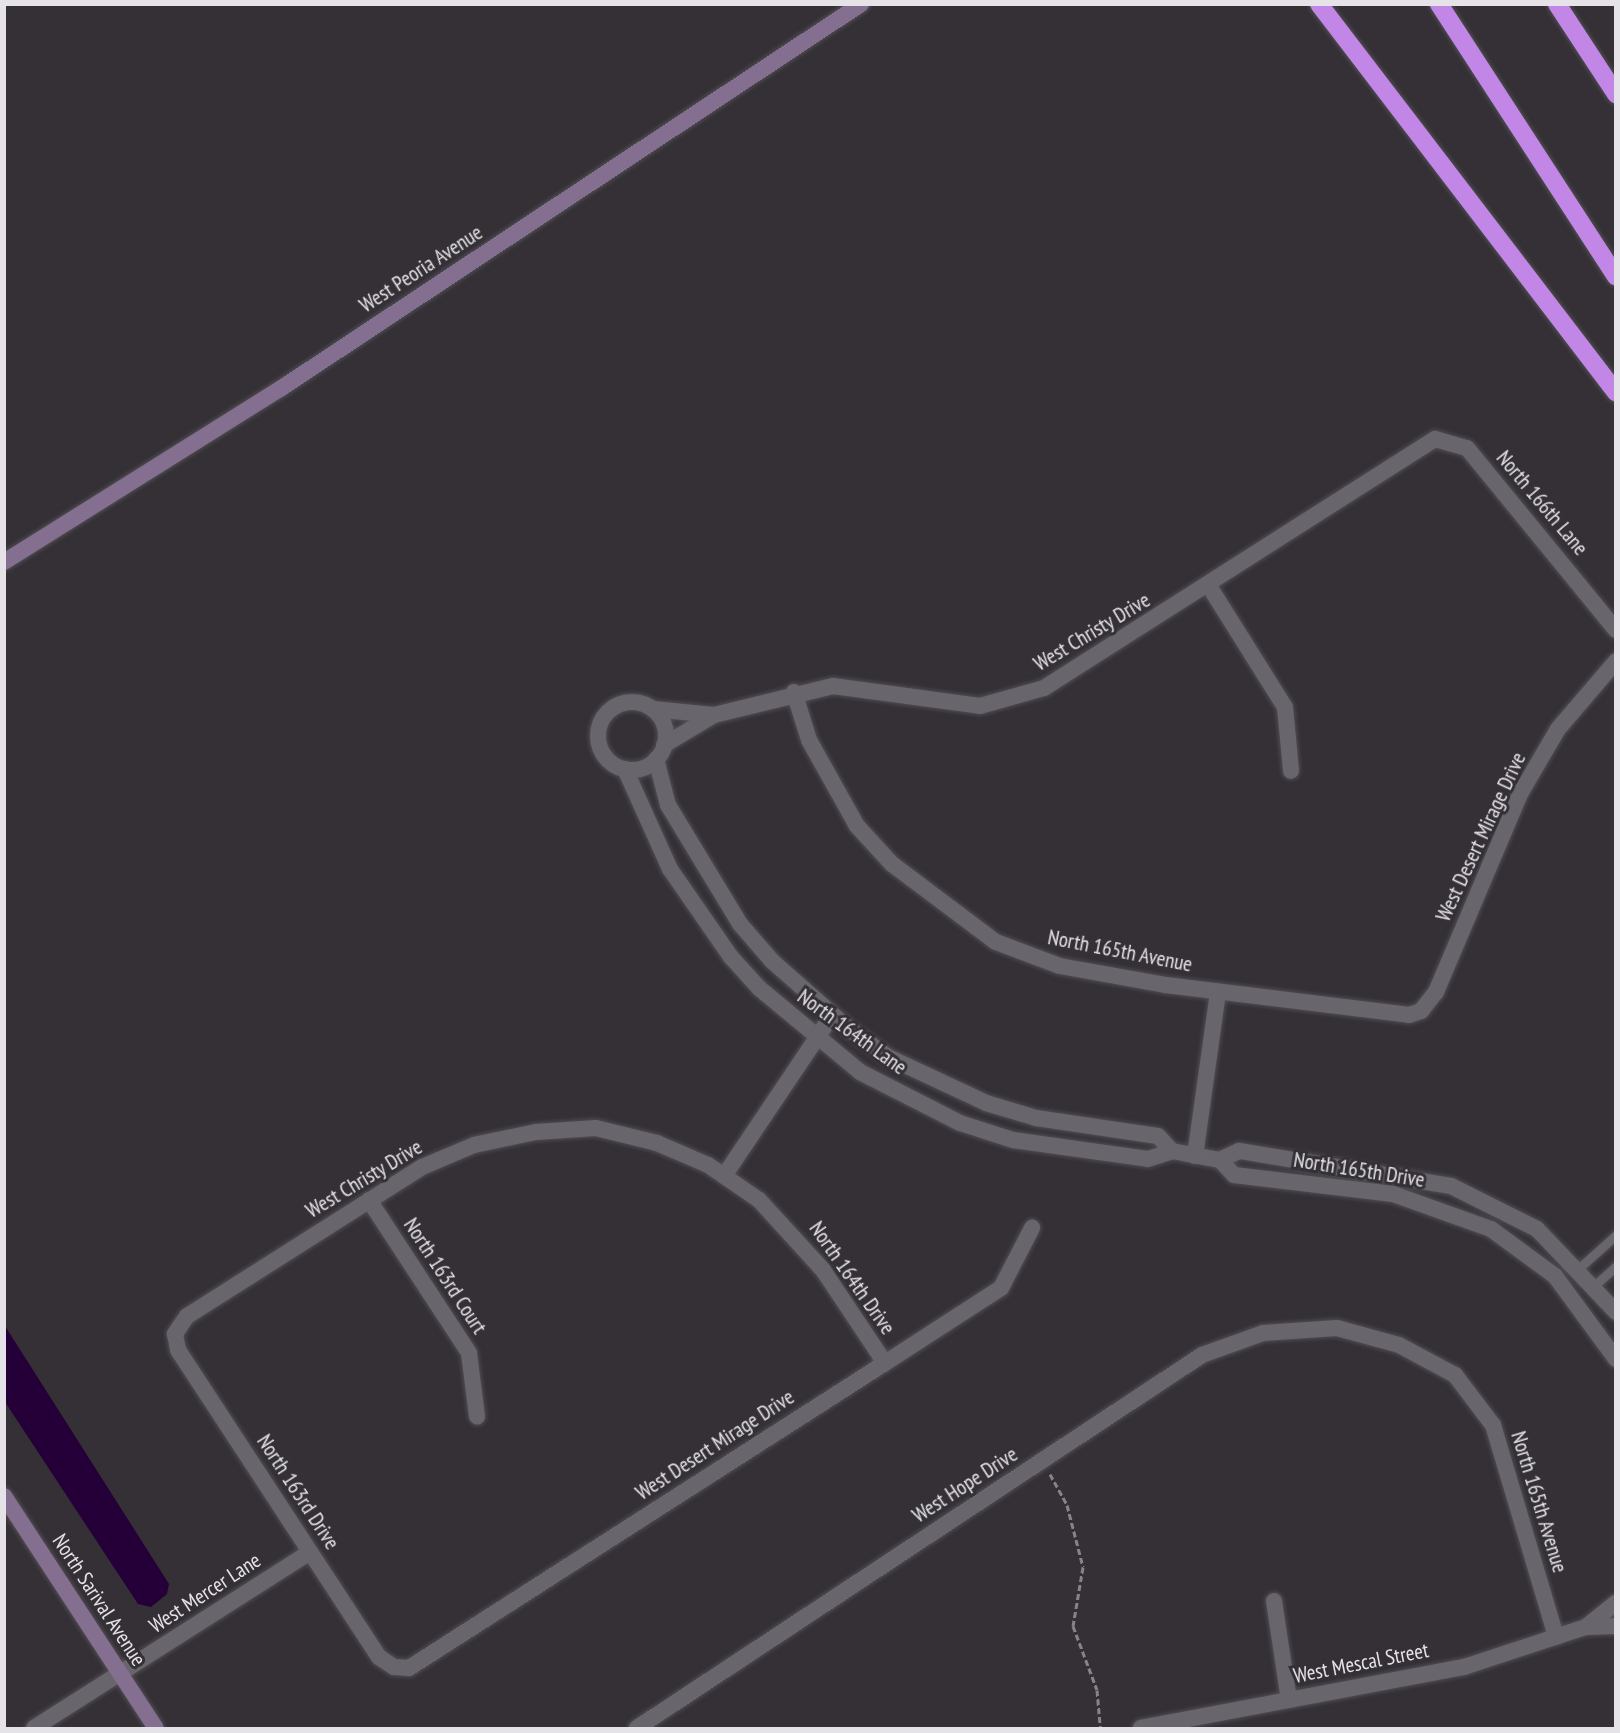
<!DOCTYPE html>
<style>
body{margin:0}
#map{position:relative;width:1620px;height:1733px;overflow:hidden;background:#343036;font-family:"PT Sans Narrow",sans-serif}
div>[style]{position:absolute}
.water>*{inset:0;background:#250038}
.path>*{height:3px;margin-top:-1.5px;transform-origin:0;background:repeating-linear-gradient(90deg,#878389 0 6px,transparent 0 9px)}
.roads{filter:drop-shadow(0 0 2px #504d52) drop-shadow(0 0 2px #504d52)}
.service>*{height:9px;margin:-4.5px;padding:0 4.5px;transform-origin:4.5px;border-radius:4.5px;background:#69656c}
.minor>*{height:16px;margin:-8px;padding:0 8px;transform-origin:8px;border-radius:8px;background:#69656c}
.minor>.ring{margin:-8px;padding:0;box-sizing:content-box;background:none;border:16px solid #69656c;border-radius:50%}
.tertiary>*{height:16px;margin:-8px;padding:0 8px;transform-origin:8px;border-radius:8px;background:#69656c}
.secondary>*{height:16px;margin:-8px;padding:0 8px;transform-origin:8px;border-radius:8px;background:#846f91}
.motorway>*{height:18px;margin:-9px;padding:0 9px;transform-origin:9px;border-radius:9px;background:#c287e6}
span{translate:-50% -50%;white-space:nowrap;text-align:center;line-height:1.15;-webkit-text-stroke:6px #343036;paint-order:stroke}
.street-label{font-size:21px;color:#e5e3e7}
.frame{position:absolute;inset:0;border:6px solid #e5e3e7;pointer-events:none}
</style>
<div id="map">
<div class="water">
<i style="clip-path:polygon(5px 1326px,169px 1584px,167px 1594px,151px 1607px,138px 1604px,5px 1402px)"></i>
</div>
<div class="path">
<i style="left:1050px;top:1474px;width:35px;rotate:61deg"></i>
<i style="left:1067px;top:1505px;width:64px;rotate:75.5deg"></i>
<i style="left:1083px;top:1567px;width:60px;rotate:99.6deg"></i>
<i style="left:1073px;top:1626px;width:68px;rotate:69.4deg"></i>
<i style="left:1097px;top:1690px;width:38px;rotate:85deg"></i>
</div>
<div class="roads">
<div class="service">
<i style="left:1579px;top:1268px;width:50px;rotate:-41.7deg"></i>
<i style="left:1595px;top:1285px;width:28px;rotate:-42deg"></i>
</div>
<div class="minor">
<i style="left:1209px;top:586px;width:143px;rotate:57.9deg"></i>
<i style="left:1285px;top:707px;width:64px;rotate:84.6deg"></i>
<i style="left:794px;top:692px;width:50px;rotate:72.6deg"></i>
<i style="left:809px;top:740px;width:98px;rotate:60.8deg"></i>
<i style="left:857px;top:826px;width:52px;rotate:47.4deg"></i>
<i style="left:892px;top:864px;width:130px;rotate:36.9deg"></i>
<i style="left:996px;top:942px;width:68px;rotate:20.6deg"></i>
<i style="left:1060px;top:966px;width:108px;rotate:10.2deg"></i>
<i style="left:1166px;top:985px;width:245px;rotate:7deg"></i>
<i style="left:1409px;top:1015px;width:13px;rotate:-18deg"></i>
<i style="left:1421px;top:1011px;width:24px;rotate:-52deg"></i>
<i style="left:1436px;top:992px;width:215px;rotate:-67deg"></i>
<i style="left:1520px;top:794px;width:75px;rotate:-59.7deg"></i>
<i style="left:1558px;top:729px;width:89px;rotate:-49.5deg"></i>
<i class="ring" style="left:598px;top:702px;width:52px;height:52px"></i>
<i style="left:653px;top:709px;width:61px;rotate:5.6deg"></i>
<i style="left:664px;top:745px;width:58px;rotate:-31deg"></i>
<i style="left:714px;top:715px;width:122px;rotate:-13.7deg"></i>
<i style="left:833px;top:686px;width:148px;rotate:7.7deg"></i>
<i style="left:980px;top:706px;width:66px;rotate:-15.7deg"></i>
<i style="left:1044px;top:688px;width:464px;rotate:-32.5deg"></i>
<i style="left:1435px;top:439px;width:33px;rotate:16deg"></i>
<i style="left:1467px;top:448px;width:235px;rotate:50.7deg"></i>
<i style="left:656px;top:759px;width:48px;rotate:75.4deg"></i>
<i style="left:668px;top:805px;width:139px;rotate:58.8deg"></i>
<i style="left:740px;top:924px;width:49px;rotate:49.1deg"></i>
<i style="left:772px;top:961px;width:101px;rotate:41.4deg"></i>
<i style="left:848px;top:1028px;width:49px;rotate:35.9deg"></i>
<i style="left:888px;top:1057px;width:108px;rotate:25.1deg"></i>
<i style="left:986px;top:1103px;width:52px;rotate:16.7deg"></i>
<i style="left:1036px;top:1118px;width:123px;rotate:8.4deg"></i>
<i style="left:1158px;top:1136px;width:21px;rotate:47deg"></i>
<i style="left:625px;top:769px;width:110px;rotate:65.8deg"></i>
<i style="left:670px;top:869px;width:107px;rotate:55.3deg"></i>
<i style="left:731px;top:957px;width:42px;rotate:47.9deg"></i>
<i style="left:759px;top:988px;width:131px;rotate:39.7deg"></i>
<i style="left:860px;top:1072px;width:112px;rotate:27deg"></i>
<i style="left:960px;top:1123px;width:56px;rotate:17.8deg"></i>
<i style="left:1013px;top:1140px;width:136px;rotate:8deg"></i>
<i style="left:1148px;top:1159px;width:25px;rotate:-18deg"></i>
<i style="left:1172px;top:1151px;width:49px;rotate:10.6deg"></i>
<i style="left:1195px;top:1156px;width:166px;rotate:-82deg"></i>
<i style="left:724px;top:1176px;width:194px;rotate:-56.1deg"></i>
<i style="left:369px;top:1200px;width:183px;rotate:56.8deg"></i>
<i style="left:469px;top:1353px;width:64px;rotate:82.8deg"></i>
<i style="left:885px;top:1363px;width:112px;rotate:-123.7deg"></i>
<i style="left:823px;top:1270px;width:95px;rotate:-132.4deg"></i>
<i style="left:759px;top:1200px;width:62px;rotate:-145.5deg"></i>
<i style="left:708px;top:1165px;width:56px;rotate:-156.7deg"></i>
<i style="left:657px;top:1143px;width:63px;rotate:-166.2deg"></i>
<i style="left:596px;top:1128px;width:60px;rotate:176.2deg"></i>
<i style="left:536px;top:1132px;width:63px;rotate:168.2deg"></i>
<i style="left:474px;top:1145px;width:56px;rotate:157.1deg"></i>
<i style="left:422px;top:1167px;width:278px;rotate:147.6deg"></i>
<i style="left:187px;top:1316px;width:22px;rotate:124deg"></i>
<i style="left:175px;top:1334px;width:16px;rotate:79deg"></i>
<i style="left:178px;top:1350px;width:367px;rotate:56.8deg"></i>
<i style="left:379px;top:1657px;width:18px;rotate:34deg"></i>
<i style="left:394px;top:1667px;width:15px;rotate:4deg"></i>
<i style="left:409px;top:1668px;width:565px;rotate:-32.65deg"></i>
<i style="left:885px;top:1363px;width:138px;rotate:-32.9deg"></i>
<i style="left:1001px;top:1288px;width:68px;rotate:-62.7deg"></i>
<i style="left:1274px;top:1601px;width:100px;rotate:81.4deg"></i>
<i style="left:1586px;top:1627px;width:38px;rotate:-39deg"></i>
<i style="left:34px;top:1728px;width:327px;rotate:-32.5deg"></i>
<i style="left:637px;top:1728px;width:677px;rotate:-33.43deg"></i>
<i style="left:1202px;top:1355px;width:65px;rotate:-19.8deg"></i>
<i style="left:1263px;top:1333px;width:74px;rotate:-3.9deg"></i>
<i style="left:1337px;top:1328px;width:64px;rotate:15.3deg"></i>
<i style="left:1399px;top:1345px;width:64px;rotate:28.2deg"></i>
<i style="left:1455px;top:1375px;width:63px;rotate:52.8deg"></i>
<i style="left:1493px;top:1425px;width:221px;rotate:73.4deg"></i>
<i style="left:1141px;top:1728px;width:329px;rotate:-10.7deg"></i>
<i style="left:1464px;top:1667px;width:128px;rotate:-18.2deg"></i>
<i style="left:1586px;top:1627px;width:30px;rotate:-2deg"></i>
</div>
<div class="tertiary">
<i style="left:1616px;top:1312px;width:115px;rotate:-133.6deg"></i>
<i style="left:1537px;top:1229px;width:96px;rotate:-153.4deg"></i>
<i style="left:1451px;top:1186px;width:215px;rotate:-170.6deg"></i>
<i style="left:1239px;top:1151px;width:21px;rotate:155deg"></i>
<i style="left:1220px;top:1160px;width:21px;rotate:47deg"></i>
<i style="left:1234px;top:1175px;width:160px;rotate:6.8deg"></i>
<i style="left:1393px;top:1194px;width:104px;rotate:19.7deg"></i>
<i style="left:1491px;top:1229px;width:79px;rotate:36.3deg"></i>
<i style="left:1555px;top:1276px;width:103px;rotate:53.7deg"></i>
</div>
<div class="secondary">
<i style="left:4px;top:562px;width:326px;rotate:-32.1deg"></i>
<i style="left:280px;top:389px;width:697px;rotate:-33.53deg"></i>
<i style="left:4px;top:1496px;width:277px;rotate:56.8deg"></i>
</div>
<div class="motorway">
<i style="left:1319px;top:4px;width:489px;rotate:52.6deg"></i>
<i style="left:1439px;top:4px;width:325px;rotate:57deg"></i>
<i style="left:1557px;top:4px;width:108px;rotate:56.8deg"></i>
</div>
</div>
<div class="street-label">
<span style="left:421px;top:269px;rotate:-33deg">West Peoria Avenue</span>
<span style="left:1542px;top:503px;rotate:50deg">North 166th Lane</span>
<span style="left:1092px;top:632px;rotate:-31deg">West Christy Drive</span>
<span style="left:1481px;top:837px;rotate:-65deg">West Desert Mirage Drive</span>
<span style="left:1120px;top:951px;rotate:11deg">North 165th Avenue</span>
<span style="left:852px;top:1032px;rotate:36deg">North 164th Lane</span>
<span style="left:1359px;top:1170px;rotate:9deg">North 165th Drive</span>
<span style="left:364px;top:1179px;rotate:-31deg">West Christy Drive</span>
<span style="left:445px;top:1276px;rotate:57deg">North 163rd Court</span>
<span style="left:852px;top:1278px;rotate:55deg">North 164th Drive</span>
<span style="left:715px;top:1445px;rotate:-33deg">West Desert Mirage Drive</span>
<span style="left:965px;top:1485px;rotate:-33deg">West Hope Drive</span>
<span style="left:298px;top:1492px;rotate:57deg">North 163rd Drive</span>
<span style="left:1539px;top:1502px;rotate:73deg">North 165th Avenue</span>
<span style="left:205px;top:1593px;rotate:-33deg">West Mercer Lane</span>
<span style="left:99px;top:1600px;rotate:57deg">North Sarival Avenue</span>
<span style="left:1361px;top:1663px;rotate:-11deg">West Mescal Street</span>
</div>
<div class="frame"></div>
</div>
